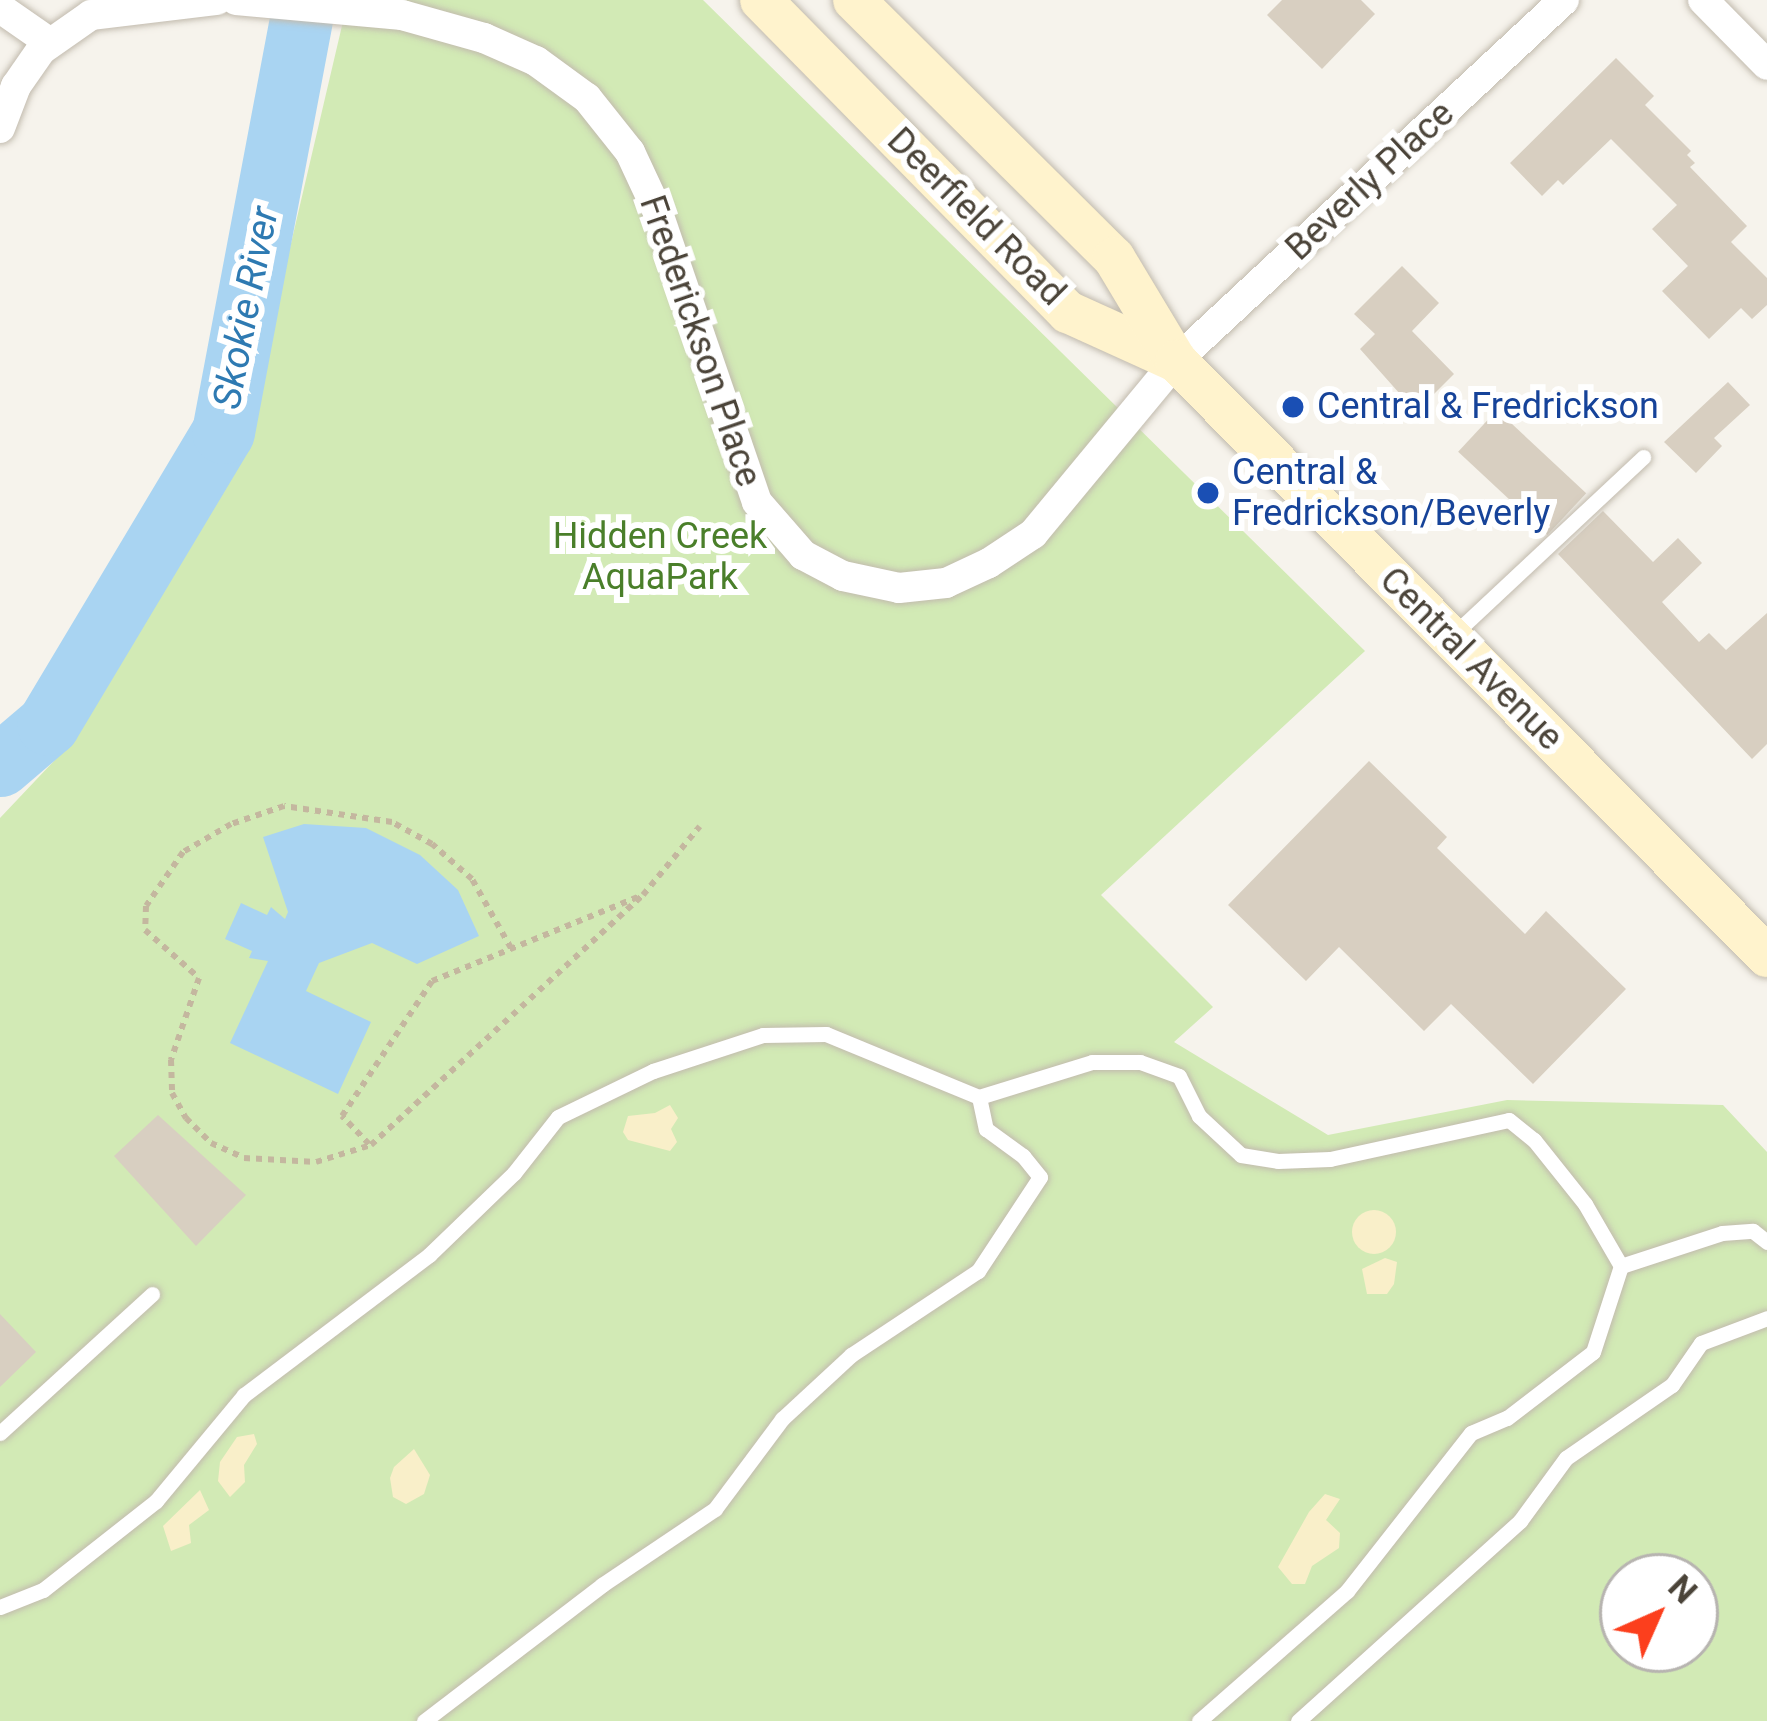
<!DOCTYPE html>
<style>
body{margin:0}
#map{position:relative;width:1767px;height:1721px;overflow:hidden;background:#f6f3ec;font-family:Roboto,sans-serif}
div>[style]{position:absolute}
.green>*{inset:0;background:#d2eab5}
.sand>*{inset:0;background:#f9efc9}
.round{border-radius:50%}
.water>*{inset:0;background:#a9d4f2}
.river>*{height:63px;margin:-31.5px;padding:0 31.5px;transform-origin:31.5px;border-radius:31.5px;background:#a9d4f2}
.building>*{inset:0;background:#d8cfc1;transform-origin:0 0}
.path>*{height:6px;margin-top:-3px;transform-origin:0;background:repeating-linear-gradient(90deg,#c4b79f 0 6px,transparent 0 12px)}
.roads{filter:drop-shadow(0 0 3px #c2bbae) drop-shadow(0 0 3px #c2bbae)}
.lane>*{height:15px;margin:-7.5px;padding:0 7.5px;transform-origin:7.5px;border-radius:7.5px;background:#fff}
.street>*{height:30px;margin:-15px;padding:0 15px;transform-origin:15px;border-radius:15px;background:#fff}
.secondary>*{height:42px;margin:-21px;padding:0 21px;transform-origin:21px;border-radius:21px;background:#fff3cd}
.dots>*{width:33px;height:33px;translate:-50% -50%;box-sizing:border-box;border:6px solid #fff;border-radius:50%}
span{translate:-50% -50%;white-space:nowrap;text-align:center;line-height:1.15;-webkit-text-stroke:12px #fff;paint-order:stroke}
.street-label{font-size:36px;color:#4b4439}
.transit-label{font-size:36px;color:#164399}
.left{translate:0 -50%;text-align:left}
.park-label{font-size:36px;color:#4a7f2a}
.water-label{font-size:39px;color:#2e7ab2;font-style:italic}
.north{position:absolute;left:1599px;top:1553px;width:120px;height:120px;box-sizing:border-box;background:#fff;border:3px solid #b7b4b0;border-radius:50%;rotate:45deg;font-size:33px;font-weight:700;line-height:48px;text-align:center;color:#4b4439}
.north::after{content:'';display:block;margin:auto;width:42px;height:54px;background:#fc3f1d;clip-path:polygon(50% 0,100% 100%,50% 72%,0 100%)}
</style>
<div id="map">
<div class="green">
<i style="clip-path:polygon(evenodd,348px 0,703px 0,1365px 651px,1101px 895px,1213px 1007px,1174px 1042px,1328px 1135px,1507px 1100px,1723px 1105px,1767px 1152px,1767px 1721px,0 1721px,0 818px,70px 744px,244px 444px,348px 0,1623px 1577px,1695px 1577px,1695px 1649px,1623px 1649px,1623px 1577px)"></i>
</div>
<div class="sand">
<i style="clip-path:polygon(670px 1105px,678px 1118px,671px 1129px,677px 1142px,670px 1151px,628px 1140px,623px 1132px,628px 1116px,655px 1113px)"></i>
<i class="round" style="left:1352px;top:1210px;width:44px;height:44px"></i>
<i style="clip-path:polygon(1385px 1258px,1397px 1262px,1394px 1284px,1387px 1294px,1367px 1294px,1362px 1269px)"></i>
<i style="clip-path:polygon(254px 1434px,257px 1444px,244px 1465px,245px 1482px,230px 1497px,218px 1481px,220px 1462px,237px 1437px)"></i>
<i style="clip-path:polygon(414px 1449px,430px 1475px,424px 1494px,406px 1504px,393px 1497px,390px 1478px,394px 1467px)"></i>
<i style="clip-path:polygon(200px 1490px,209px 1510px,189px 1525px,191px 1543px,171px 1551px,163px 1526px)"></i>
<i style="clip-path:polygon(1325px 1494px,1340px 1499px,1326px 1520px,1340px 1533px,1339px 1548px,1312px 1566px,1305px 1584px,1292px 1584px,1278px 1567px,1309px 1512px)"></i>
</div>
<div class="water">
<i style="clip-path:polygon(304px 824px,366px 828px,420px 855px,458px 890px,479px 936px,417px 964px,372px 943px,319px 963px,306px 991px,371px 1022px,338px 1094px,230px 1043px,268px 961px,249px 958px,252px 951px,225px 939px,241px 903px,267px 915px,271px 907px,285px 919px,288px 912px,263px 837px)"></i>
</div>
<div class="river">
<i style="left:0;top:765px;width:63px;rotate:-40.5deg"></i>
<i style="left:48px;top:724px;width:340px;rotate:-59.1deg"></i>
<i style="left:223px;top:432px;width:440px;rotate:-79.3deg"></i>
</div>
<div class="building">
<i style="clip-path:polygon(1282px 0,1361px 0,1375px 14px,1322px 69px,1267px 15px)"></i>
<i style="clip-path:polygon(1616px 58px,1654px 96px,1645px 105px,1691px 151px,1687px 155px,1695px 163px,1690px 167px,1747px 226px,1731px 242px,1767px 278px,1767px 305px,1752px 319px,1741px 308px,1709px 339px,1662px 291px,1688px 266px,1652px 229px,1677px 205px,1611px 139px,1563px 185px,1558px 180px,1542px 196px,1510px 163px)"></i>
<i style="clip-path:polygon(1402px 266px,1439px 303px,1412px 331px,1454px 374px,1416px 412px,1360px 349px,1375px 334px,1354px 314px)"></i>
<i style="clip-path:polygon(1728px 382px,1750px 405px,1714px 438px,1722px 446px,1696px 473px,1664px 442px)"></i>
<i style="left:1497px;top:410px;width:122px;height:57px;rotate:43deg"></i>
<i style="clip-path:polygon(1603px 511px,1653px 562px,1678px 538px,1702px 563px,1662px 602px,1699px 642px,1709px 633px,1726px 650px,1767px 613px,1767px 744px,1752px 759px,1558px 554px)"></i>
<i style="clip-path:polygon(1369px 761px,1447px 837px,1437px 848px,1525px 934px,1546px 911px,1626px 989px,1533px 1084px,1451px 1004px,1424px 1031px,1339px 947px,1306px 981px,1228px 905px)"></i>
<i style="clip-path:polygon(158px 1115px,246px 1195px,196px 1246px,114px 1156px)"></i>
<i style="clip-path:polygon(0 1314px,36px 1352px,0 1387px)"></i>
</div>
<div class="path">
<i style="left:511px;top:948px;width:79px;rotate:-119.5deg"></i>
<i style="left:472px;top:879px;width:53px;rotate:-138.8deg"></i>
<i style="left:432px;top:844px;width:46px;rotate:-151.2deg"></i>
<i style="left:392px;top:822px;width:109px;rotate:-171.6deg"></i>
<i style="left:284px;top:806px;width:56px;rotate:161.2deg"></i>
<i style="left:231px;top:824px;width:56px;rotate:149.7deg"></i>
<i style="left:183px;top:852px;width:65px;rotate:124.4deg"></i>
<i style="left:146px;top:906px;width:24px;rotate:92deg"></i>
<i style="left:145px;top:930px;width:72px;rotate:41.6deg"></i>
<i style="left:199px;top:978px;width:87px;rotate:108.9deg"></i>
<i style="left:171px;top:1060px;width:33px;rotate:88deg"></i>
<i style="left:172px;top:1093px;width:29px;rotate:61deg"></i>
<i style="left:186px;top:1118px;width:35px;rotate:45deg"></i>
<i style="left:211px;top:1143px;width:36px;rotate:24deg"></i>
<i style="left:244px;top:1158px;width:72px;rotate:3.2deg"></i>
<i style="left:316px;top:1162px;width:58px;rotate:-17.2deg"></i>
<i style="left:371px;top:1145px;width:369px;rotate:-42.6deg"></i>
<i style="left:369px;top:1144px;width:39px;rotate:-134deg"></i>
<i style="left:342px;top:1116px;width:162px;rotate:-56.3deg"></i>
<i style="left:432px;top:981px;width:228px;rotate:-22.2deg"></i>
<i style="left:643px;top:895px;width:89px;rotate:-50.4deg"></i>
</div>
<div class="roads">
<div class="lane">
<i style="left:1452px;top:636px;width:262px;rotate:-43.1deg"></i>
<i style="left:979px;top:1097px;width:118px;rotate:-17.2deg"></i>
<i style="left:1092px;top:1062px;width:48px"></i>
<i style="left:1140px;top:1062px;width:41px;rotate:19.7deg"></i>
<i style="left:1179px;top:1076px;width:45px;rotate:63.4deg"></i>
<i style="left:1199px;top:1116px;width:57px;rotate:42.9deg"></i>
<i style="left:1241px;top:1155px;width:37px;rotate:9deg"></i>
<i style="left:1278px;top:1161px;width:52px;rotate:-2.2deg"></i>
<i style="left:1330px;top:1159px;width:183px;rotate:-12.3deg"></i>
<i style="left:1509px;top:1120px;width:32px;rotate:39deg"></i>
<i style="left:1534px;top:1140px;width:82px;rotate:51.4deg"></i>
<i style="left:1585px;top:1204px;width:72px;rotate:59.9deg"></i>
<i style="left:0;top:1433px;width:206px;rotate:-42.4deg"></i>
<i style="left:0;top:1607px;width:46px;rotate:-21.6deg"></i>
<i style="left:43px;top:1590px;width:144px;rotate:-38.2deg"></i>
<i style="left:156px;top:1501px;width:138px;rotate:-50.3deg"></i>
<i style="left:244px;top:1395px;width:232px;rotate:-37.1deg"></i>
<i style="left:429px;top:1255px;width:118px;rotate:-44deg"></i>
<i style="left:514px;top:1173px;width:71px;rotate:-51.8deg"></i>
<i style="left:558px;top:1117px;width:106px;rotate:-25.8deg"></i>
<i style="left:653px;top:1071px;width:116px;rotate:-18.1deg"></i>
<i style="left:763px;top:1035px;width:63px;rotate:-0.9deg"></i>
<i style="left:826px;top:1034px;width:165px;rotate:22.4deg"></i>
<i style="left:979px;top:1097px;width:33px;rotate:78deg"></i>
<i style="left:986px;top:1129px;width:46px;rotate:36.1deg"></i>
<i style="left:1023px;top:1156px;width:27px;rotate:51deg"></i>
<i style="left:1040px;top:1177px;width:113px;rotate:123.4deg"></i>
<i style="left:978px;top:1271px;width:152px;rotate:146.5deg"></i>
<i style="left:851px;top:1355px;width:94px;rotate:137.2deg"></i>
<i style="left:782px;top:1419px;width:112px;rotate:126.7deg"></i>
<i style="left:715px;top:1509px;width:136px;rotate:146.1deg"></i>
<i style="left:602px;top:1585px;width:224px;rotate:142.6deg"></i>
<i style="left:1199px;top:1721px;width:197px;rotate:-41.3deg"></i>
<i style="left:1347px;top:1591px;width:201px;rotate:-51.9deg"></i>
<i style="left:1471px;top:1433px;width:39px;rotate:-23deg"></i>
<i style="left:1507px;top:1418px;width:108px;rotate:-37.5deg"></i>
<i style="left:1593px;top:1352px;width:90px;rotate:-72deg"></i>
<i style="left:1621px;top:1266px;width:106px;rotate:-18.1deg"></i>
<i style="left:1722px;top:1233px;width:31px;rotate:-4deg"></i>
<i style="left:1753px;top:1231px;width:18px;rotate:38deg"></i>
<i style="left:1298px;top:1721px;width:299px;rotate:-42deg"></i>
<i style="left:1520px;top:1521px;width:78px;rotate:-53.9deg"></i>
<i style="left:1566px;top:1458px;width:129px;rotate:-34.6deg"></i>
<i style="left:1672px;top:1385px;width:51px;rotate:-55.4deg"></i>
<i style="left:1701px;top:1343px;width:71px;rotate:-20.7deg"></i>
</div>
<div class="street">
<i style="left:236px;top:0;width:167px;rotate:5.2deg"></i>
<i style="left:402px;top:15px;width:85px;rotate:15.7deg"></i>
<i style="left:484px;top:38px;width:57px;rotate:23.9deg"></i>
<i style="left:536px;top:61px;width:63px;rotate:36deg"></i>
<i style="left:587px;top:98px;width:69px;rotate:51.5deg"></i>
<i style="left:630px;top:152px;width:64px;rotate:65deg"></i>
<i style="left:657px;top:210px;width:309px;rotate:71.1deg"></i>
<i style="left:757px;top:502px;width:70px;rotate:49deg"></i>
<i style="left:803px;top:555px;width:45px;rotate:27.7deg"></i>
<i style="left:843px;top:576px;width:57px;rotate:12.1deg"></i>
<i style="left:899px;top:588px;width:47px;rotate:-6.1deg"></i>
<i style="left:946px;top:583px;width:47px;rotate:-24.9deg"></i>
<i style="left:989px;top:563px;width:53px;rotate:-33.4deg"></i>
<i style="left:1033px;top:534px;width:224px;rotate:-50.4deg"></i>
<i style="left:1176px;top:361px;width:530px;rotate:-42.94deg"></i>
<i style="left:1703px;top:0;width:91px;rotate:45.4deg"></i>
<i style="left:0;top:8px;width:60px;rotate:34.8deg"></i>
<i style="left:0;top:128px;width:45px;rotate:-69.1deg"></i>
<i style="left:16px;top:86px;width:44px;rotate:-55.2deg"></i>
<i style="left:41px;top:50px;width:61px;rotate:-35deg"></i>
<i style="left:91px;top:15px;width:127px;rotate:-6.8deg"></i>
</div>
<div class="secondary">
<i style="left:761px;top:0;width:438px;rotate:45.5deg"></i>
<i style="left:1068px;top:312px;width:119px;rotate:24.4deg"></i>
<i style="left:854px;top:0;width:366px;rotate:44.8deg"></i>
<i style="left:1114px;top:258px;width:120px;rotate:59deg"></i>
<i style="left:1176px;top:361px;width:839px;rotate:45.19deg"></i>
</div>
</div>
<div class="dots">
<i style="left:1293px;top:407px;background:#1a4fb4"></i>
<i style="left:1208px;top:493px;background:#1a4fb4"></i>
</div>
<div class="street-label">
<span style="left:1370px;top:181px;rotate:-43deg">Beverly Place</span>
<span style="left:976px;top:217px;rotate:45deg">Deerfield Road</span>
<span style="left:700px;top:341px;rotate:71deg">Frederickson Place</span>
<span style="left:1471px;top:659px;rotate:45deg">Central Avenue</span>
</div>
<div class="transit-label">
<span class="left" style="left:1317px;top:407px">Central &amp; Fredrickson</span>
<span class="left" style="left:1232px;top:493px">Central &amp;<br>Fredrickson/Beverly</span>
</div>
<div class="park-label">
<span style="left:660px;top:557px">Hidden Creek<br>AquaPark</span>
</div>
<div class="water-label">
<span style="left:246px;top:308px;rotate:-79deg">Skokie River</span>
</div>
<div class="north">N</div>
</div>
